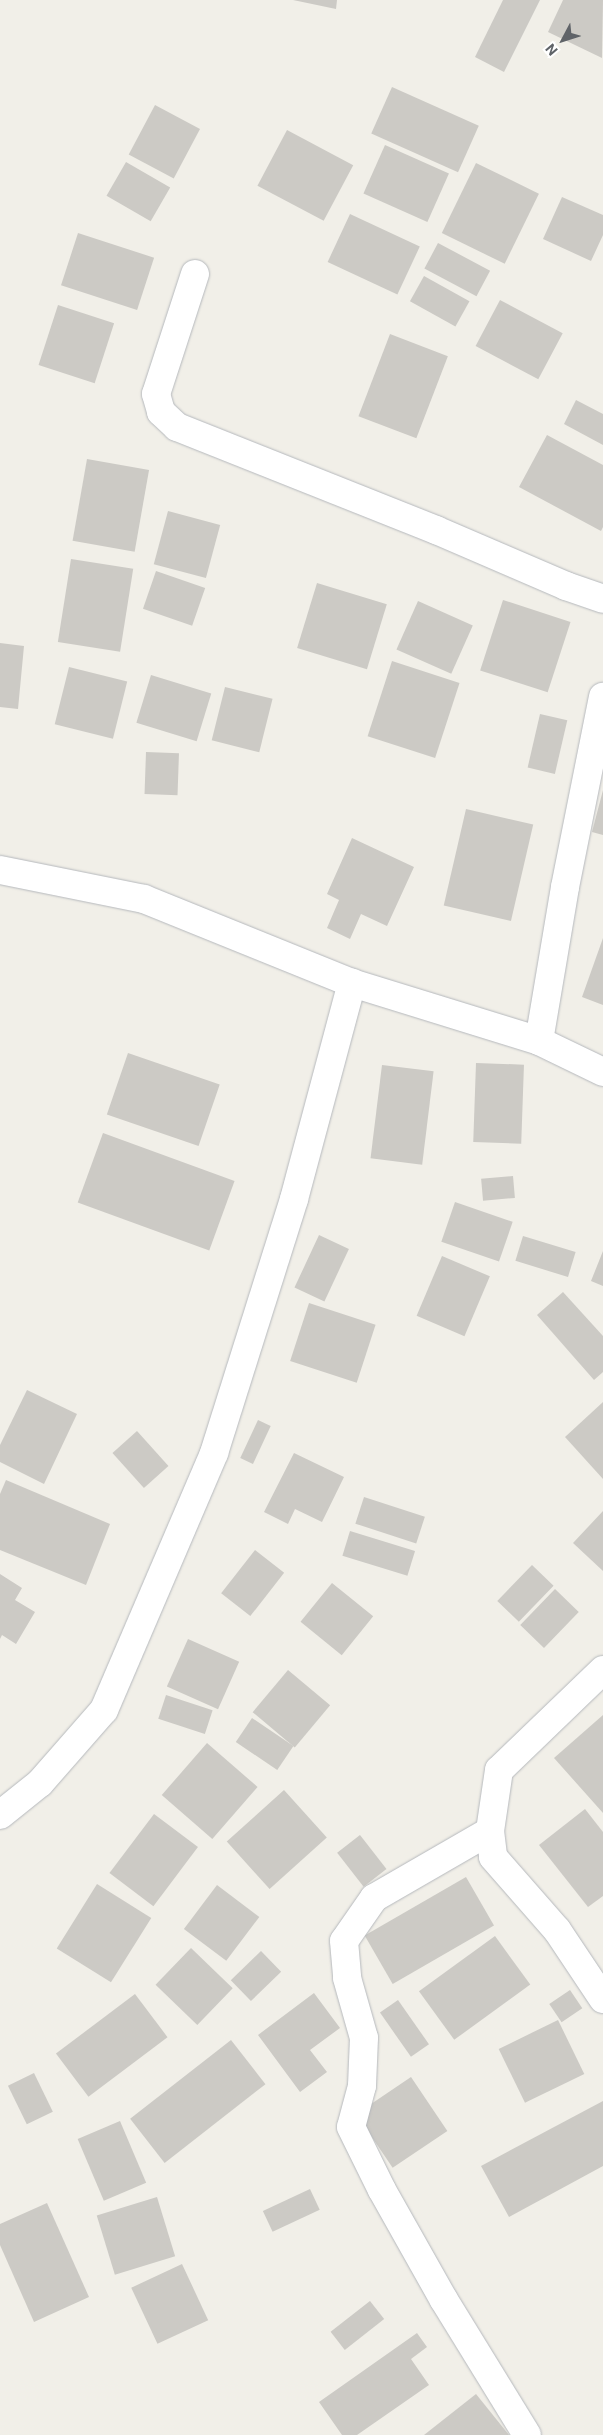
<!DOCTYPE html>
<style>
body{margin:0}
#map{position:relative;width:603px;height:2435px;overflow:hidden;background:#f1efe8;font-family:Roboto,sans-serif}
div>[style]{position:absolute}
.building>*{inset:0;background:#cccac5;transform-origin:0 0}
.roads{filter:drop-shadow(0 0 1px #b5b8bc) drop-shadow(0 0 1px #b5b8bc)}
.minor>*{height:28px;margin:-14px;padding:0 14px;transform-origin:14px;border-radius:14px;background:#fff}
span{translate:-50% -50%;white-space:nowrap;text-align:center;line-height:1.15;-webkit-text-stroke:4.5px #fff;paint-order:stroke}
.north{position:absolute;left:538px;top:15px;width:50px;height:50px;-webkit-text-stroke:4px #fff;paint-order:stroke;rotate:230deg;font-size:14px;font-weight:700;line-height:20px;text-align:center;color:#5f6368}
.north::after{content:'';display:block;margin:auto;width:18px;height:22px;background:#5f6368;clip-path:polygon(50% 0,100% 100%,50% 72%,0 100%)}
</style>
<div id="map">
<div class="building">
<i style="clip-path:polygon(293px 0,337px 0,336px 9px)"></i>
<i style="clip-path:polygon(503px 0,540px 0,504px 72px,475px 57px)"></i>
<i style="clip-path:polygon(563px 0,603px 0,602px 58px,548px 32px)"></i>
<i style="left:392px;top:87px;width:95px;height:51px;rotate:24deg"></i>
<i style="left:155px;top:105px;width:51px;height:56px;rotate:28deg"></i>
<i style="left:287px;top:130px;width:75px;height:63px;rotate:28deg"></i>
<i style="left:385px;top:145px;width:70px;height:53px;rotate:24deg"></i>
<i style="left:126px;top:162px;width:51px;height:39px;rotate:30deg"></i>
<i style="left:476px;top:163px;width:70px;height:78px;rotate:26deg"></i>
<i style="clip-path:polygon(562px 197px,603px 215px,603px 235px,591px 261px,543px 239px)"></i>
<i style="left:350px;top:214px;width:77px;height:53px;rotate:25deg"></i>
<i style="left:78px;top:233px;width:80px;height:55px;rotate:18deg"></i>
<i style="left:438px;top:243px;width:59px;height:29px;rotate:28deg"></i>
<i style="left:424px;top:276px;width:52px;height:29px;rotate:29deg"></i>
<i style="left:500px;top:300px;width:71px;height:52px;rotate:28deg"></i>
<i style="left:58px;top:305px;width:59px;height:63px;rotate:18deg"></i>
<i style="left:390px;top:334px;width:62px;height:88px;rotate:21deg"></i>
<i style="clip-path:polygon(576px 400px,603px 414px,603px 445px,564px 424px)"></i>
<i style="clip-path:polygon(547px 435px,603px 465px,603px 527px,601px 531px,519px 487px)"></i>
<i style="left:87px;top:459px;width:63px;height:83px;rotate:10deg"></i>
<i style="left:168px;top:511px;width:54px;height:55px;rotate:15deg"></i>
<i style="left:71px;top:559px;width:63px;height:84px;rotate:9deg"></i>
<i style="left:156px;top:571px;width:52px;height:40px;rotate:19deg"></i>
<i style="left:317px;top:583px;width:73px;height:68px;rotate:17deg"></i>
<i style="left:503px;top:600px;width:71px;height:74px;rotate:18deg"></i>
<i style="left:418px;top:601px;width:60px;height:53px;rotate:24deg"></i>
<i style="clip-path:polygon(0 643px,24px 646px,18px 709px,0 707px)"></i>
<i style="left:392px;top:661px;width:71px;height:79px;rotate:18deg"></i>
<i style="left:69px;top:667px;width:60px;height:59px;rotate:14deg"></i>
<i style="left:151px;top:675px;width:63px;height:50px;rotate:17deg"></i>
<i style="left:225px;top:687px;width:49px;height:55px;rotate:14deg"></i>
<i style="left:540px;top:714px;width:28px;height:55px;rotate:13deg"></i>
<i style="left:146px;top:752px;width:33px;height:42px;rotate:2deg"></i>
<i style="clip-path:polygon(603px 790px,603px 835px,592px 832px)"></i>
<i style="left:466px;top:809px;width:69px;height:99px;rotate:13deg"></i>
<i style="clip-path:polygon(352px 838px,414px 867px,387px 926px,361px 914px,350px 939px,327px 928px,339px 900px,327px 894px)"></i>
<i style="clip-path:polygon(603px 938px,603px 1005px,582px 997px)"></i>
<i style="left:128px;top:1053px;width:97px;height:65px;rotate:19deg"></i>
<i style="left:476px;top:1063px;width:48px;height:79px;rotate:2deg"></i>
<i style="left:382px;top:1065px;width:52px;height:94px;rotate:7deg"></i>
<i style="left:103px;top:1133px;width:140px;height:74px;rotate:20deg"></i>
<i style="left:513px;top:1176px;width:22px;height:32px;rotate:85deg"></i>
<i style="left:455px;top:1202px;width:61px;height:42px;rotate:19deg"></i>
<i style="left:319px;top:1235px;width:33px;height:58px;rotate:25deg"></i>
<i style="left:523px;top:1236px;width:55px;height:26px;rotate:17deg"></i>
<i style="clip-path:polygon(603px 1251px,603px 1286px,591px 1281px)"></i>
<i style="left:442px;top:1256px;width:52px;height:65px;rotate:23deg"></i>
<i style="clip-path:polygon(563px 1292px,603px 1336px,603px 1372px,594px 1380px,537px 1315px)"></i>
<i style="left:309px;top:1303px;width:70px;height:61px;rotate:18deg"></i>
<i style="clip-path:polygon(27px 1390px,77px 1414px,44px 1484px,0 1462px,0 1445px)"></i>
<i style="clip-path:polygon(603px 1402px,603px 1479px,565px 1437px)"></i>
<i style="left:258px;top:1420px;width:14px;height:42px;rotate:25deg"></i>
<i style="left:137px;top:1431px;width:47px;height:33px;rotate:48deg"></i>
<i style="clip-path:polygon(294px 1453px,344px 1477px,322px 1522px,295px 1509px,288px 1524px,264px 1512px)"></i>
<i style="clip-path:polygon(6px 1480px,110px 1524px,86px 1585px,0 1550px,0 1494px)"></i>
<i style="left:364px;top:1497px;width:64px;height:28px;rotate:18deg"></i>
<i style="clip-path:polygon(603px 1511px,603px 1571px,573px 1543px)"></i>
<i style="left:350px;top:1531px;width:68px;height:26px;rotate:17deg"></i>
<i style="left:255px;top:1550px;width:37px;height:55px;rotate:38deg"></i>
<i style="left:532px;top:1565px;width:30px;height:50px;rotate:44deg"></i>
<i style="clip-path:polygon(0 1574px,22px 1588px,15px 1600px,35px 1612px,16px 1644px,2px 1635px,0 1639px)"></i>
<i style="left:332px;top:1583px;width:53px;height:50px;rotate:39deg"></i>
<i style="left:555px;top:1589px;width:33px;height:50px;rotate:44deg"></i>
<i style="left:188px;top:1639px;width:56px;height:52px;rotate:24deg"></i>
<i style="left:288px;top:1670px;width:55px;height:55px;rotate:40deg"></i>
<i style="left:166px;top:1695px;width:49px;height:25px;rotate:18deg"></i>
<i style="clip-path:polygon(603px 1715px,603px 1813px,554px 1758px)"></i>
<i style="left:252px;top:1718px;width:50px;height:29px;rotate:34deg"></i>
<i style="left:207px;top:1743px;width:67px;height:69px;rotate:41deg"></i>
<i style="left:284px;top:1790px;width:64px;height:77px;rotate:48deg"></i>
<i style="clip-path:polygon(585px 1809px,603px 1832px,603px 1896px,588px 1907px,539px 1845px)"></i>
<i style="left:154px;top:1814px;width:55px;height:74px;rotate:37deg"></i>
<i style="left:360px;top:1835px;width:43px;height:29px;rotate:52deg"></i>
<i style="left:466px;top:1877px;width:56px;height:117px;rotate:60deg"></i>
<i style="left:97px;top:1884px;width:64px;height:76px;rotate:32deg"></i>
<i style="left:217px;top:1885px;width:53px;height:55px;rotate:37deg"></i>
<i style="left:495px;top:1936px;width:60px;height:94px;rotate:54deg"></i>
<i style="left:191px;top:1948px;width:58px;height:51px;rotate:44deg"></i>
<i style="left:261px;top:1951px;width:29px;height:42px;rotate:46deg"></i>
<i style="left:570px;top:1990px;width:22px;height:25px;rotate:56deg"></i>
<i style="clip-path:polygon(314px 1993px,340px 2028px,310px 2050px,327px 2072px,300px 2092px,258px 2035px)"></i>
<i style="left:135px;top:1994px;width:54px;height:99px;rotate:53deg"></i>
<i style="left:398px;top:2000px;width:54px;height:22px;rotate:55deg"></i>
<i style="left:558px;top:2020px;width:60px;height:66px;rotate:64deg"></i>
<i style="left:231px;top:2040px;width:56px;height:128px;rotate:52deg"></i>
<i style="left:34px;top:2073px;width:43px;height:29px;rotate:64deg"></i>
<i style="left:411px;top:2077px;width:65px;height:66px;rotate:56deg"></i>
<i style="clip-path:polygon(603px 2101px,603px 2166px,509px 2217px,481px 2166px)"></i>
<i style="left:120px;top:2121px;width:67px;height:46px;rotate:67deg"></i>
<i style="left:310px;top:2189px;width:23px;height:52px;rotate:65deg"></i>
<i style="left:157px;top:2197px;width:62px;height:63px;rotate:73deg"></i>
<i style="clip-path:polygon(47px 2203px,89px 2297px,34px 2322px,0 2245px,0 2224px)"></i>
<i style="left:182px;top:2264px;width:62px;height:56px;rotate:65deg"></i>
<i style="left:370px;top:2301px;width:23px;height:50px;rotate:52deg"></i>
<i style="clip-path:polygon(417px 2333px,427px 2347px,411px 2359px,429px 2385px,357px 2435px,342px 2435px,319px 2402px)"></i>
<i style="clip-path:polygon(476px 2394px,509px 2435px,424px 2435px)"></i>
</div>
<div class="roads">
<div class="minor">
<i style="left:195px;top:274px;width:126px;rotate:108deg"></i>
<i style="left:156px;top:394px;width:19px;rotate:74deg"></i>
<i style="left:161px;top:412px;width:22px;rotate:43deg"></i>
<i style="left:177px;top:427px;width:279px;rotate:21.7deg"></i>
<i style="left:436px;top:530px;width:142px;rotate:23.3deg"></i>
<i style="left:566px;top:586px;width:39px;rotate:19deg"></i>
<i style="left:0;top:870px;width:147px;rotate:11.4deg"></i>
<i style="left:144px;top:899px;width:224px;rotate:22deg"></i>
<i style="left:352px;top:983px;width:196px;rotate:17.2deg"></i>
<i style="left:539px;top:1041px;width:71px;rotate:25.8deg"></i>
<i style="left:539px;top:1041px;width:156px;rotate:-80.4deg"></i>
<i style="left:565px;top:887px;width:194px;rotate:-78.7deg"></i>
<i style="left:603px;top:1670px;width:144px;rotate:136.1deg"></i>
<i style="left:499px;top:1770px;width:62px;rotate:98.4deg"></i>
<i style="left:490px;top:1831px;width:26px;rotate:83deg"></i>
<i style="left:493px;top:1857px;width:97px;rotate:48.8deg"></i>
<i style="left:557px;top:1930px;width:83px;rotate:56.3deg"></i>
<i style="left:0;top:1815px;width:51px;rotate:-38.7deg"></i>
<i style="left:40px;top:1783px;width:97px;rotate:-48.8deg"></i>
<i style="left:104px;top:1710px;width:280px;rotate:-66.8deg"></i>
<i style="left:214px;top:1453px;width:266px;rotate:-72.5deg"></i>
<i style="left:294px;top:1199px;width:224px;rotate:-75deg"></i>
<i style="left:490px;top:1831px;width:134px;rotate:150deg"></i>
<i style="left:374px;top:1898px;width:52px;rotate:124.9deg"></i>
<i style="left:344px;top:1941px;width:37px;rotate:85deg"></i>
<i style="left:347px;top:1978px;width:62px;rotate:74.2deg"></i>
<i style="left:364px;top:2038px;width:48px;rotate:92.4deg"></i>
<i style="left:362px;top:2086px;width:42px;rotate:105deg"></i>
<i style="left:351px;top:2127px;width:70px;rotate:63.8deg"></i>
<i style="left:382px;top:2190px;width:126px;rotate:60.6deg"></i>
<i style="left:444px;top:2300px;width:158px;rotate:58.4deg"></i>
</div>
</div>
<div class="north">N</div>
</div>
